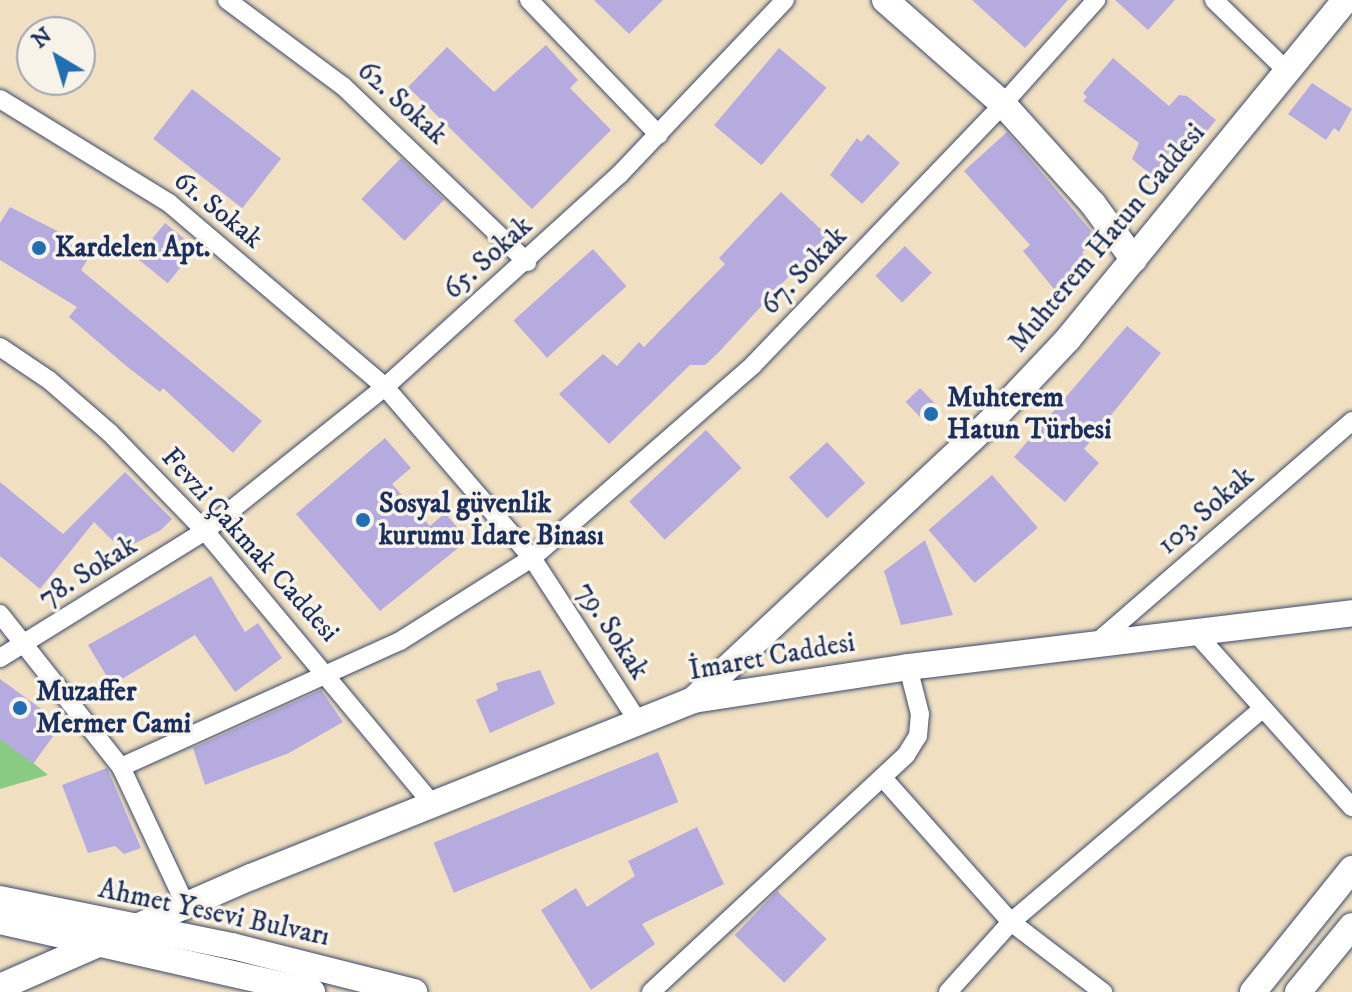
<!DOCTYPE html>
<meta charset="utf-8">
<style>
body{margin:0}
#map{position:relative;width:1352px;height:992px;overflow:hidden;background:#f0e0c1;font-family:"IM FELL DW Pica",serif}
div>[style]{position:absolute}
.green>*{inset:0;background:#89cb83}
.building>*{inset:0;background:#b6abdf;transform-origin:0 0}
.roads{filter:drop-shadow(0 0 2px #3b4a6d) drop-shadow(0 0 2px #3b4a6d)}
.street>*{height:18px;margin:-9px;padding:0 9px;transform-origin:9px;border-radius:9px;background:#fff}
.secondary>*{height:26px;margin:-13px;padding:0 13px;transform-origin:13px;border-radius:13px;background:#fff}
.dots>*{width:22px;height:22px;translate:-50% -50%;box-sizing:border-box;border:4px solid #f7f3e8;border-radius:50%}
span{translate:-50% -50%;white-space:nowrap;text-align:center;line-height:1.15;-webkit-text-stroke:7px #f7f3e8;paint-order:stroke}
.street-label{font-size:28px;color:#1b2f5e}
.poi-label{font-size:28px;color:#1b2f5e;font-weight:700}
.left{translate:0 -50%;text-align:left}
.north{position:absolute;left:16px;top:16px;width:80px;height:80px;box-sizing:border-box;background:#f7f3e8;border:2px solid #9fa5b1;border-radius:50%;rotate:322deg;font-size:22px;font-weight:700;line-height:32px;text-align:center;color:#1b2f5e}
.north::after{content:'';display:block;margin:auto;width:28px;height:36px;background:#1f6fb2;clip-path:polygon(50% 0,100% 100%,50% 72%,0 100%)}
</style>
<div id="map">
<div class="green">
<i style="clip-path:polygon(0 736px,48px 775px,0 789px)"></i>
</div>
<div class="building">
<i style="clip-path:polygon(594px 0,663px 0,629px 34px)"></i>
<i style="clip-path:polygon(972px 0,1068px 0,1025px 48px)"></i>
<i style="clip-path:polygon(1115px 0,1175px 0,1148px 30px)"></i>
<i style="clip-path:polygon(546px 45px,578px 80px,570px 88px,611px 130px,532px 209px,408px 87px,447px 47px,494px 92px)"></i>
<i style="left:779px;top:48px;width:62px;height:101px;rotate:40deg"></i>
<i style="clip-path:polygon(1113px 58px,1169px 106px,1179px 95px,1187px 96px,1216px 120px,1163px 185px,1132px 159px,1139px 143px,1083px 101px,1087px 97px,1083px 93px)"></i>
<i style="clip-path:polygon(1312px 83px,1352px 109px,1339px 132px,1334px 128px,1326px 140px,1288px 114px)"></i>
<i style="left:192px;top:89px;width:113px;height:63px;rotate:38deg"></i>
<i style="clip-path:polygon(1007px 132px,1098px 239px,1082px 252px,1086px 258px,1075px 273px,1078px 277px,1058px 294px,1023px 251px,1030px 245px,964px 171px)"></i>
<i style="clip-path:polygon(868px 134px,900px 163px,862px 204px,830px 175px,857px 138px,861px 142px)"></i>
<i style="left:401px;top:158px;width:60px;height:57px;rotate:44deg"></i>
<i style="clip-path:polygon(781px 192px,827px 235px,718px 353px,705px 365px,690px 365px,609px 444px,559px 394px,603px 354px,617px 366px,639px 342px,644px 347px,725px 264px,719px 258px)"></i>
<i style="clip-path:polygon(10px 207px,69px 237px,66px 241px,90px 256px,81px 270px,262px 421px,233px 453px,163px 388px,160px 392px,125px 365px,69px 317px,77px 307px,0 260px,0 223px)"></i>
<i style="left:165px;top:223px;width:40px;height:45px;rotate:39deg"></i>
<i style="left:905px;top:246px;width:38px;height:42px;rotate:45deg"></i>
<i style="left:593px;top:249px;width:50px;height:107px;rotate:48deg"></i>
<i style="clip-path:polygon(1127px 326px,1161px 353px,1084px 449px,1099px 463px,1065px 502px,1014px 457px)"></i>
<i style="left:920px;top:388px;width:33px;height:20px;rotate:46deg"></i>
<i style="left:706px;top:430px;width:52px;height:105px;rotate:47deg"></i>
<i style="clip-path:polygon(385px 438px,411px 468px,392px 484px,430px 526px,445px 513px,468px 540px,380px 611px,296px 514px)"></i>
<i style="left:827px;top:442px;width:56px;height:52px;rotate:47deg"></i>
<i style="clip-path:polygon(125px 472px,172px 519px,161px 530px,122px 550px,94px 522px,40px 589px,0 556px,0 482px,63px 534px)"></i>
<i style="left:992px;top:475px;width:70px;height:84px;rotate:49deg"></i>
<i style="clip-path:polygon(925px 540px,953px 615px,901px 625px,884px 571px)"></i>
<i style="clip-path:polygon(211px 576px,245px 632px,258px 623px,282px 658px,235px 692px,195px 635px,112px 685px,88px 645px)"></i>
<i style="clip-path:polygon(540px 670px,555px 704px,490px 733px,476px 700px,498px 690px,496px 683px)"></i>
<i style="clip-path:polygon(0 679px,62px 724px,33px 764px,0 739px)"></i>
<i style="clip-path:polygon(321px 690px,343px 722px,289px 753px,205px 785px,193px 748px)"></i>
<i style="left:658px;top:752px;width:54px;height:242px;rotate:68deg"></i>
<i style="clip-path:polygon(107px 768px,141px 848px,124px 854px,115px 846px,88px 853px,62px 785px)"></i>
<i style="clip-path:polygon(697px 827px,724px 884px,642px 924px,655px 944px,591px 990px,541px 910px,576px 888px,587px 907px,635px 876px,628px 861px)"></i>
<i style="left:777px;top:891px;width:69px;height:61px;rotate:44deg"></i>
</div>
<div class="roads">
<div class="street">
<i style="left:227px;top:0;width:144px;rotate:36.6deg"></i>
<i style="left:343px;top:86px;width:255px;rotate:43.7deg"></i>
<i style="left:529px;top:0;width:187px;rotate:46.1deg"></i>
<i style="left:1214px;top:0;width:100px;rotate:44.2deg"></i>
<i style="left:0;top:99px;width:198px;rotate:31.6deg"></i>
<i style="left:169px;top:203px;width:284px;rotate:40.4deg"></i>
<i style="left:385px;top:387px;width:225px;rotate:49.3deg"></i>
<i style="left:532px;top:558px;width:194px;rotate:57deg"></i>
<i style="left:0;top:347px;width:59px;rotate:34deg"></i>
<i style="left:49px;top:380px;width:81px;rotate:41deg"></i>
<i style="left:110px;top:433px;width:136px;rotate:45.9deg"></i>
<i style="left:205px;top:531px;width:356px;rotate:50.2deg"></i>
<i style="left:0;top:614px;width:195px;rotate:51.7deg"></i>
<i style="left:121px;top:767px;width:153px;rotate:64.9deg"></i>
<i style="left:1193px;top:630px;width:238px;rotate:48.1deg"></i>
<i style="left:1096px;top:643px;width:339px;rotate:-40.9deg"></i>
<i style="left:0;top:658px;width:241px;rotate:-31.8deg"></i>
<i style="left:205px;top:531px;width:231px;rotate:-38.7deg"></i>
<i style="left:385px;top:387px;width:316px;rotate:-42.2deg"></i>
<i style="left:619px;top:175px;width:241px;rotate:-46.5deg"></i>
<i style="left:121px;top:767px;width:306px;rotate:-24.3deg"></i>
<i style="left:400px;top:641px;width:156px;rotate:-32.2deg"></i>
<i style="left:532px;top:558px;width:293px;rotate:-41.1deg"></i>
<i style="left:753px;top:365px;width:361px;rotate:-46.2deg"></i>
<i style="left:1003px;top:104px;width:140px;rotate:-48.2deg"></i>
<i style="left:883px;top:778px;width:193px;rotate:48.4deg"></i>
<i style="left:1011px;top:922px;width:116px;rotate:37.3deg"></i>
<i style="left:651px;top:992px;width:348px;rotate:-42.9deg"></i>
<i style="left:906px;top:755px;width:22px;rotate:-58deg"></i>
<i style="left:918px;top:736px;width:22px;rotate:-85deg"></i>
<i style="left:920px;top:714px;width:49px;rotate:-104.3deg"></i>
<i style="left:948px;top:992px;width:94px;rotate:-48deg"></i>
<i style="left:1011px;top:922px;width:329px;rotate:-40.3deg"></i>
</div>
<div class="secondary">
<i style="left:885px;top:0;width:157px;rotate:41.4deg"></i>
<i style="left:1003px;top:104px;width:135px;rotate:48deg"></i>
<i style="left:1093px;top:204px;width:69px;rotate:53.8deg"></i>
<i style="left:693px;top:700px;width:404px;rotate:-43.1deg"></i>
<i style="left:988px;top:424px;width:117px;rotate:-46.7deg"></i>
<i style="left:1068px;top:339px;width:438px;rotate:-50.7deg"></i>
<i style="left:0;top:899px;width:237px;rotate:11.5deg"></i>
<i style="left:232px;top:946px;width:188px;rotate:14.2deg"></i>
<i style="left:0;top:921px;width:320px;rotate:12.8deg"></i>
<i style="left:0;top:987px;width:274px;rotate:-23.7deg"></i>
<i style="left:251px;top:877px;width:476px;rotate:-21.8deg"></i>
<i style="left:693px;top:700px;width:218px;rotate:-8.7deg"></i>
<i style="left:908px;top:667px;width:447px;rotate:-6.9deg"></i>
<i style="left:1253px;top:992px;width:158px;rotate:-51.2deg"></i>
<i style="left:1298px;top:992px;width:85px;rotate:-50.7deg"></i>
</div>
</div>
<div class="dots">
<i style="left:39px;top:248px;background:#1f6fb2"></i>
<i style="left:931px;top:414px;background:#1f6fb2"></i>
<i style="left:363px;top:520px;background:#1f6fb2"></i>
<i style="left:20px;top:708px;background:#1f6fb2"></i>
</div>
<div class="street-label">
<span style="left:402px;top:103px;rotate:42deg">62. Sokak</span>
<span style="left:218px;top:210px;rotate:39deg">61. Sokak</span>
<span style="left:1107px;top:238px;rotate:-50deg">Muhterem Hatun Caddesi</span>
<span style="left:488px;top:258px;rotate:-42deg">65. Sokak</span>
<span style="left:804px;top:271px;rotate:-46deg">67. Sokak</span>
<span style="left:1206px;top:511px;rotate:-41deg">103. Sokak</span>
<span style="left:250px;top:545px;rotate:48deg">Fevzi Çakmak Caddesi</span>
<span style="left:88px;top:572px;rotate:-32deg">78. Sokak</span>
<span style="left:612px;top:631px;rotate:57deg">79. Sokak</span>
<span style="left:772px;top:657px;rotate:-10deg">İmaret Caddesi</span>
<span style="left:214px;top:913px;rotate:12deg">Ahmet Yesevi Bulvarı</span>
</div>
<div class="poi-label">
<span class="left" style="left:55px;top:248px">Kardelen Apt.</span>
<span class="left" style="left:947px;top:414px">Muhterem<br>Hatun Türbesi</span>
<span class="left" style="left:379px;top:520px">Sosyal güvenlik<br>kurumu İdare Binası</span>
<span class="left" style="left:36px;top:708px">Muzaffer<br>Mermer Cami</span>
</div>
<div class="north">N</div>
</div>
